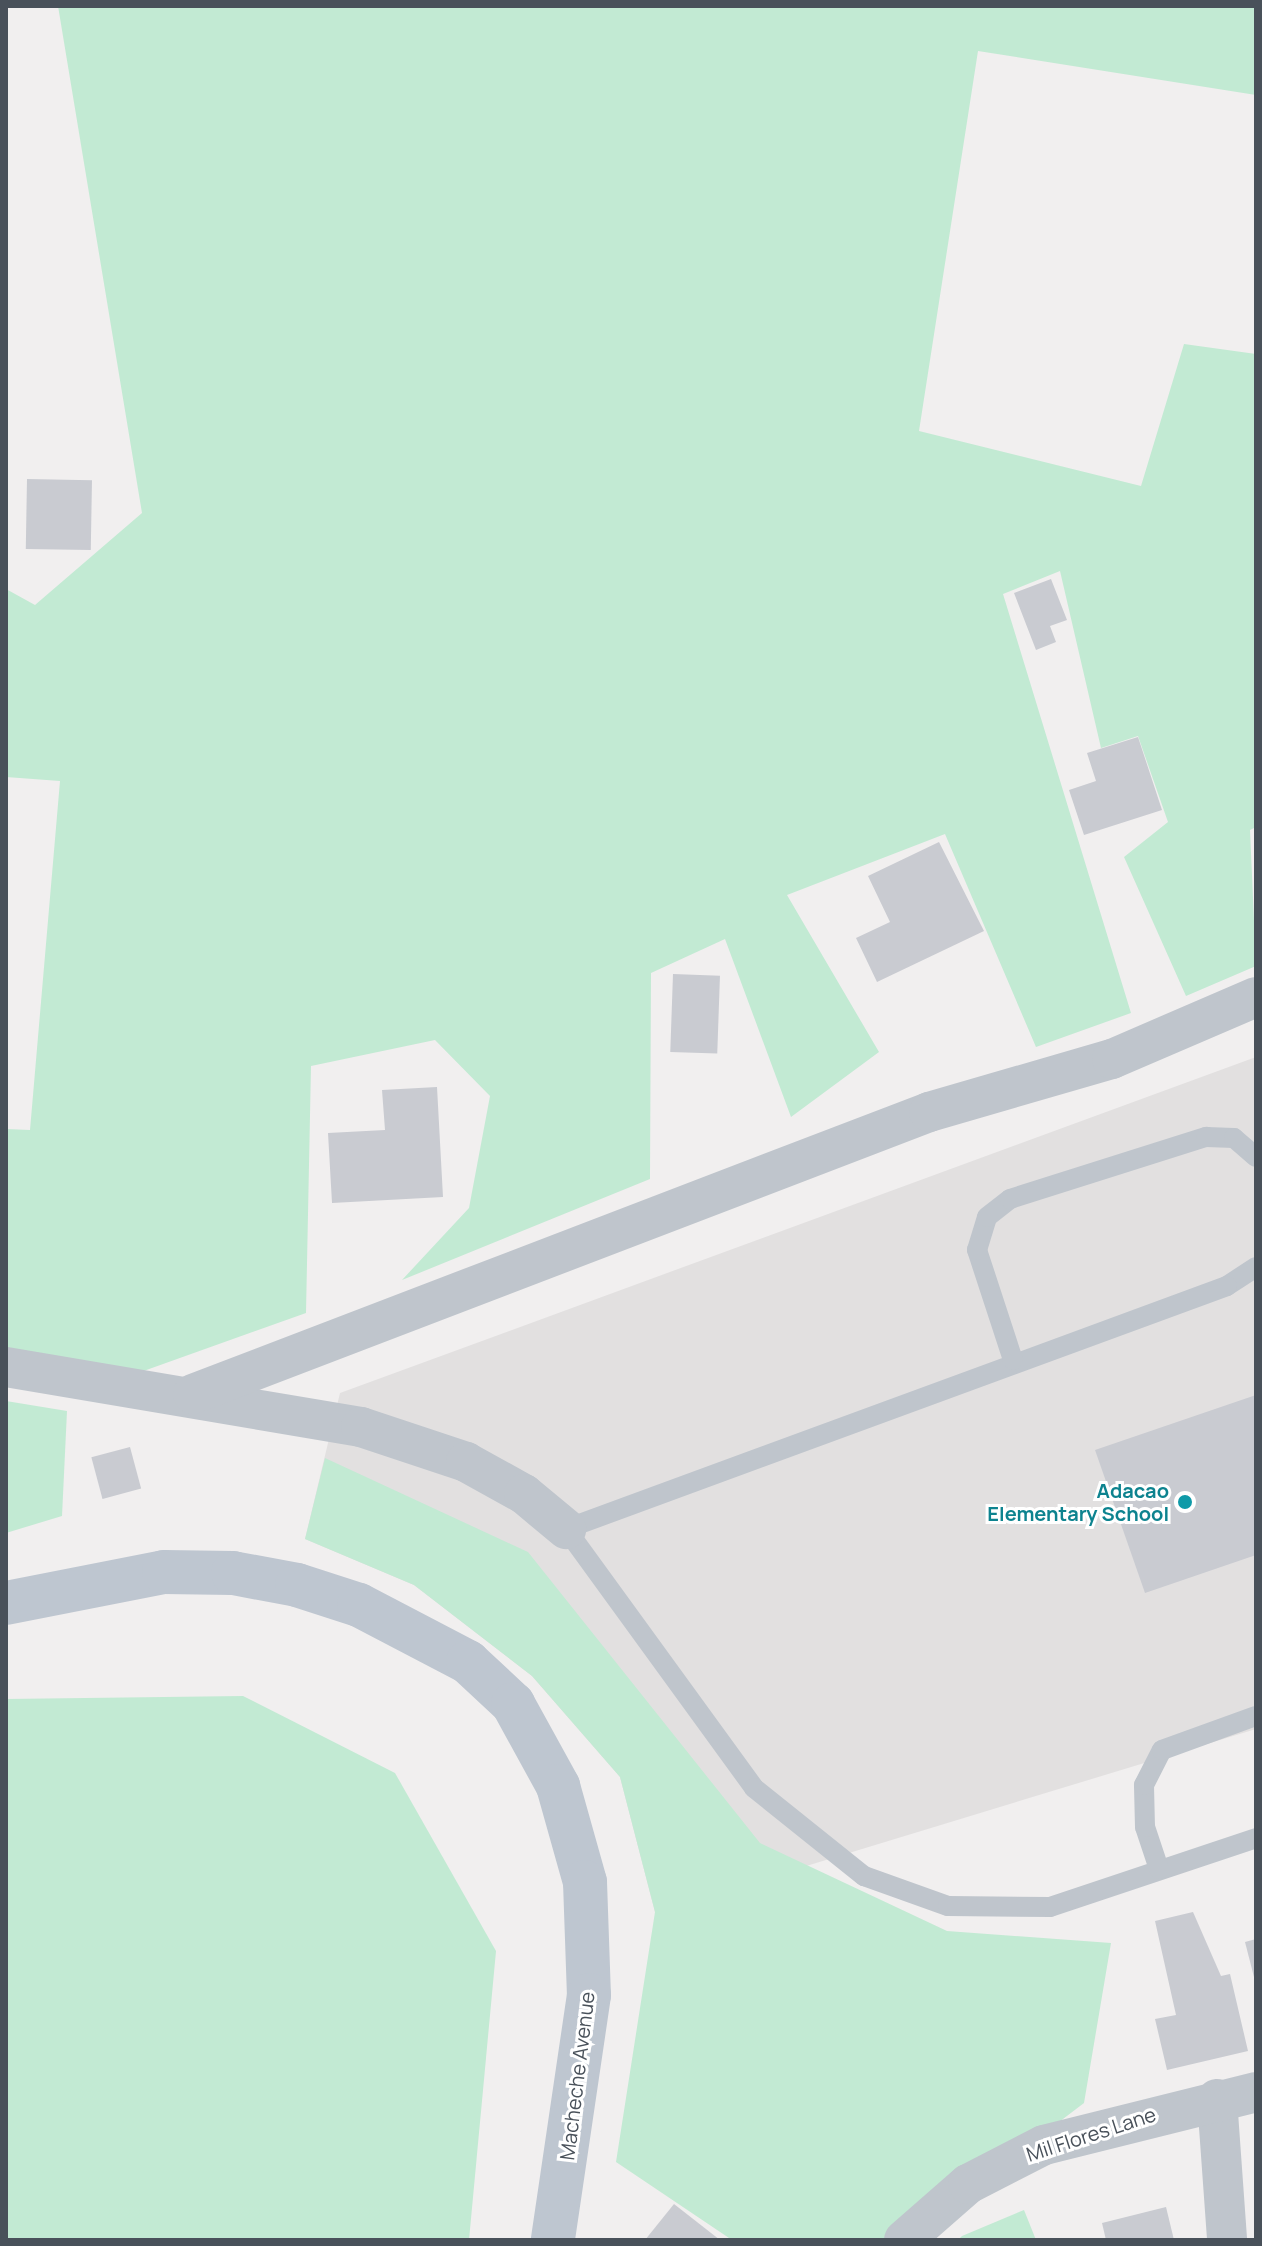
<!DOCTYPE html>
<style>
body{margin:0}
#map{position:relative;width:1262px;height:2246px;overflow:hidden;background:#f1efef;font-family:Manrope,sans-serif}
div>[style]{position:absolute}
.education>*{inset:0;background:#e2e0e0}
.green>*{inset:0;background:#c2ead3}
.building>*{inset:0;background:#c9cbd1;transform-origin:0 0}
.service>*{height:20px;margin:-10px;padding:0 10px;transform-origin:10px;border-radius:10px;background:#bfc5cc}
.minor>*{height:40px;margin:-20px;padding:0 20px;transform-origin:20px;border-radius:20px;background:#bfc5cc}
.secondary>*{height:44px;margin:-22px;padding:0 22px;transform-origin:22px;border-radius:22px;background:#bec6d0}
.dots>*{width:22px;height:22px;translate:-50% -50%;box-sizing:border-box;border:4px solid #fff;border-radius:50%}
span{translate:-50% -50%;white-space:nowrap;text-align:center;line-height:1.15;-webkit-text-stroke:6px #fff;paint-order:stroke}
.culture-label{font-size:20px;color:#0d838f;font-weight:700}
.right{translate:-100% -50%;text-align:right}
.street-label{font-size:20px;color:#49515a}
.frame{position:absolute;inset:0;border:8px solid #49515a;pointer-events:none}
</style>
<div id="map">
<div class="education">
<i style="clip-path:polygon(1256px 1057px,1256px 1729px,655px 1912px,620px 1777px,532px 1676px,414px 1585px,305px 1539px,340px 1393px)"></i>
</div>
<div class="green">
<i style="clip-path:polygon(58px 6px,1256px 6px,1256px 95px,978px 51px,919px 431px,1141px 486px,1184px 344px,1256px 354px,1256px 827px,1250px 830px,1256px 966px,1186px 996px,1124px 857px,1168px 822px,1138px 736px,1101px 748px,1060px 571px,1003px 594px,1131px 1013px,1036px 1047px,945px 834px,787px 895px,879px 1052px,791px 1117px,725px 939px,651px 973px,650px 1179px,402px 1280px,469px 1208px,490px 1096px,435px 1040px,311px 1066px,306px 1313px,124px 1378px,6px 1357px,6px 1129px,30px 1130px,60px 781px,6px 777px,6px 589px,35px 605px,142px 513px)"></i>
<i style="clip-path:polygon(6px 1401px,67px 1411px,62px 1516px,6px 1533px)"></i>
<i style="clip-path:polygon(325px 1458px,528px 1552px,760px 1843px,947px 1931px,1111px 1943px,1084px 2103px,904px 2240px,732px 2240px,616px 2162px,655px 1912px,620px 1777px,532px 1676px,414px 1585px,305px 1539px)"></i>
<i style="clip-path:polygon(243px 1696px,395px 1773px,496px 1951px,469px 2240px,6px 2240px,6px 1699px)"></i>
<i style="clip-path:polygon(1024px 2210px,1036px 2240px,958px 2240px,962px 2236px)"></i>
</div>
<div class="building">
<i style="left:27px;top:479px;width:65px;height:70px;rotate:1deg"></i>
<i style="clip-path:polygon(1051px 579px,1067px 620px,1050px 626px,1056px 642px,1036px 650px,1014px 593px)"></i>
<i style="clip-path:polygon(1138px 737px,1162px 810px,1084px 835px,1069px 790px,1096px 781px,1087px 753px)"></i>
<i style="clip-path:polygon(939px 842px,984px 931px,877px 982px,856px 938px,890px 922px,868px 876px)"></i>
<i style="left:673px;top:974px;width:47px;height:78px;rotate:2deg"></i>
<i style="clip-path:polygon(437px 1087px,443px 1197px,332px 1203px,328px 1133px,385px 1130px,382px 1090px)"></i>
<i style="clip-path:polygon(1256px 1395px,1256px 1555px,1145px 1593px,1095px 1450px)"></i>
<i style="left:130px;top:1447px;width:43px;height:40px;rotate:75deg"></i>
<i style="clip-path:polygon(1193px 1912px,1221px 1976px,1230px 1974px,1248px 2051px,1167px 2070px,1155px 2019px,1176px 2015px,1155px 1921px)"></i>
<i style="clip-path:polygon(1256px 1939px,1256px 1981px,1255px 1981px,1245px 1942px)"></i>
<i style="clip-path:polygon(674px 2204px,720px 2240px,645px 2240px)"></i>
<i style="clip-path:polygon(1166px 2207px,1174px 2240px,1106px 2240px,1102px 2223px)"></i>
</div>
<div class="service">
<i style="left:1256px;top:1267px;width:35px;rotate:147deg"></i>
<i style="left:1227px;top:1286px;width:704px;rotate:159.82deg"></i>
<i style="left:566px;top:1529px;width:320px;rotate:54deg"></i>
<i style="left:754px;top:1788px;width:141px;rotate:38.7deg"></i>
<i style="left:864px;top:1876px;width:89px;rotate:19.7deg"></i>
<i style="left:948px;top:1906px;width:102px;rotate:0.6deg"></i>
<i style="left:1050px;top:1907px;width:217px;rotate:-18.5deg"></i>
<i style="left:1013px;top:1360px;width:116px;rotate:-108.1deg"></i>
<i style="left:977px;top:1250px;width:34px;rotate:-73deg"></i>
<i style="left:987px;top:1217px;width:29px;rotate:-38deg"></i>
<i style="left:1010px;top:1199px;width:206px;rotate:-17.6deg"></i>
<i style="left:1206px;top:1137px;width:28px;rotate:2deg"></i>
<i style="left:1234px;top:1138px;width:29px;rotate:41deg"></i>
<i style="left:1159px;top:1869px;width:44px;rotate:-108.4deg"></i>
<i style="left:1145px;top:1827px;width:42px;rotate:-91.4deg"></i>
<i style="left:1144px;top:1785px;width:39px;rotate:-63deg"></i>
<i style="left:1162px;top:1750px;width:100px;rotate:-19.9deg"></i>
</div>
<div class="minor">
<i style="left:6px;top:1367px;width:360px;rotate:9.6deg"></i>
<i style="left:361px;top:1427px;width:111px;rotate:18.4deg"></i>
<i style="left:466px;top:1462px;width:66px;rotate:28.9deg"></i>
<i style="left:524px;top:1494px;width:55px;rotate:39.8deg"></i>
<i style="left:193px;top:1394px;width:788px;rotate:-20.96deg"></i>
<i style="left:929px;top:1112px;width:191px;rotate:-16.2deg"></i>
<i style="left:1112px;top:1059px;width:157px;rotate:-23.3deg"></i>
<i style="left:1217px;top:2099px;width:141px;rotate:85.9deg"></i>
<i style="left:904px;top:2240px;width:85px;rotate:-41.2deg"></i>
<i style="left:968px;top:2184px;width:85px;rotate:-27.2deg"></i>
<i style="left:1044px;top:2145px;width:219px;rotate:-14deg"></i>
</div>
<div class="secondary">
<i style="left:6px;top:1603px;width:161px;rotate:-11.1deg"></i>
<i style="left:164px;top:1572px;width:69px;rotate:0.8deg"></i>
<i style="left:233px;top:1573px;width:65px;rotate:10.6deg"></i>
<i style="left:297px;top:1585px;width:65px;rotate:17.9deg"></i>
<i style="left:359px;top:1605px;width:123px;rotate:27.6deg"></i>
<i style="left:468px;top:1662px;width:62px;rotate:43deg"></i>
<i style="left:513px;top:1704px;width:94px;rotate:61.2deg"></i>
<i style="left:558px;top:1786px;width:100px;rotate:74.3deg"></i>
<i style="left:585px;top:1882px;width:113px;rotate:88deg"></i>
<i style="left:589px;top:1995px;width:248px;rotate:98.4deg"></i>
</div>
<div class="dots">
<i style="left:1185px;top:1502px;background:#0f9aa8"></i>
</div>
<div class="culture-label">
<span class="right" style="left:1169px;top:1502px">Adacao<br>Elementary School</span>
</div>
<div class="street-label">
<span style="left:577px;top:2076px;rotate:-83deg">Macheche Avenue</span>
<span style="left:1091px;top:2134px;rotate:-18deg">Mil Flores Lane</span>
</div>
<div class="frame"></div>
</div>
